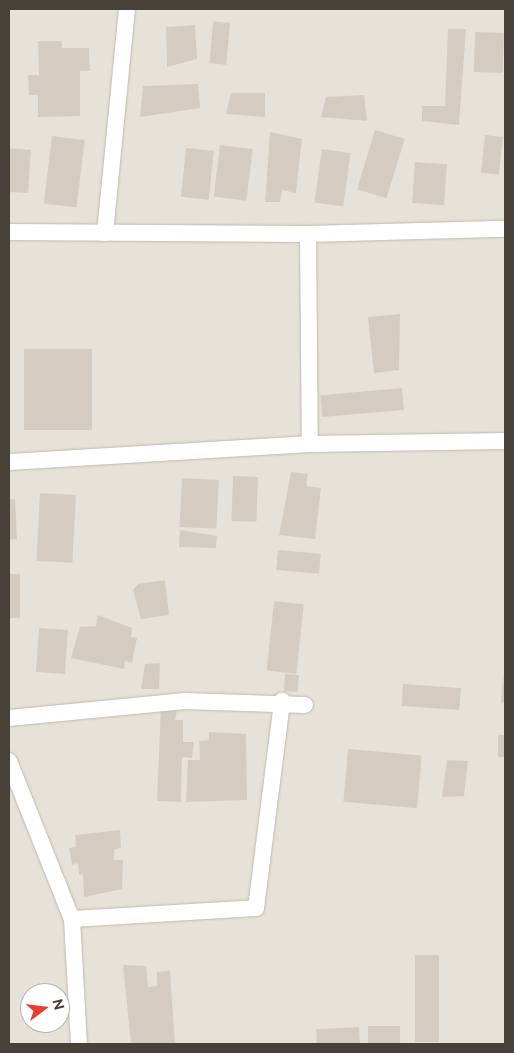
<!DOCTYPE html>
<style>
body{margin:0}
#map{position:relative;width:514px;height:1053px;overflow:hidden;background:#f4f1eb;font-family:Raleway,sans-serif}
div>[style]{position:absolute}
.residential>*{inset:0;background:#e7e2d9}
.building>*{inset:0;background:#d5ccc1;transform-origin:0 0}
.roads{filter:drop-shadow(0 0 1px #bfb8ae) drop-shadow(0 0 1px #bfb8ae)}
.street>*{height:16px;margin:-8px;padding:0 8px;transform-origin:8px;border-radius:8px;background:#fff}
span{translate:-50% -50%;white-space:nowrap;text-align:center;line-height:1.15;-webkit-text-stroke:4.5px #fff;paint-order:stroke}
.frame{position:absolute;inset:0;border:10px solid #484139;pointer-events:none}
.north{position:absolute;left:20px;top:983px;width:50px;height:50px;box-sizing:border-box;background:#fff;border:1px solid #b6b3b0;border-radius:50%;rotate:75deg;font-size:14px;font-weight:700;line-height:20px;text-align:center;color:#484139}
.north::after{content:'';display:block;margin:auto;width:18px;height:22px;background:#e83c2d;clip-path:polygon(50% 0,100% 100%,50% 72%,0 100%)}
</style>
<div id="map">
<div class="residential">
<i style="clip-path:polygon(evenodd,9px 9px,505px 9px,505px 1044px,9px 1044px,9px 9px,30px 993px,60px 993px,60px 1023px,30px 1023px,30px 993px)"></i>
</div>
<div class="building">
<i style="left:230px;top:23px;width:42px;height:17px;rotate:95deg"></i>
<i style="clip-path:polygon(195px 25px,197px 59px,167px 67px,166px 27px)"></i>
<i style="clip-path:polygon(448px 29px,466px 29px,459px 125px,422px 121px,422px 106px,445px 106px)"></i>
<i style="left:475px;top:32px;width:29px;height:40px;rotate:2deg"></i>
<i style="clip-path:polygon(38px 41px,62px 41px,62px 48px,89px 48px,90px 71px,80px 71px,80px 116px,38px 117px,38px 95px,29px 95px,28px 75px,39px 75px)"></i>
<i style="clip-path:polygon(198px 84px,200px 108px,140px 117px,143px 86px)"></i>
<i style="clip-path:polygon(231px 93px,265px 93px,265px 117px,226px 114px)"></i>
<i style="clip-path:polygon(364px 95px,367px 121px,321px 117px,326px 97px)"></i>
<i style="left:375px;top:130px;width:31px;height:62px;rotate:17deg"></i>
<i style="clip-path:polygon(270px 132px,302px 139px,296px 193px,282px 190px,280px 202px,265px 202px)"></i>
<i style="left:485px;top:135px;width:18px;height:38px;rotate:6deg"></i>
<i style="left:52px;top:136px;width:33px;height:68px;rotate:7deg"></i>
<i style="left:220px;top:145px;width:33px;height:52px;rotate:7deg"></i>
<i style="clip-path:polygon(9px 148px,31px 150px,28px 193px,9px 192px)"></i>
<i style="left:186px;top:148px;width:28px;height:49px;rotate:6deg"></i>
<i style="left:322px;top:149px;width:29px;height:54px;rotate:8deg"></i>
<i style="left:415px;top:162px;width:32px;height:41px;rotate:4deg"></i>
<i style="clip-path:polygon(400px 314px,399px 370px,374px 373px,368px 317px)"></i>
<i style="left:24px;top:349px;width:68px;height:81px"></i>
<i style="left:402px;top:388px;width:22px;height:82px;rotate:85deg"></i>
<i style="clip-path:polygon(291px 472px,308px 474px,306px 486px,321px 488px,315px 539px,279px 535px)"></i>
<i style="left:233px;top:476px;width:25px;height:45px;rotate:2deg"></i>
<i style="left:182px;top:478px;width:37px;height:49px;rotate:3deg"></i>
<i style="left:40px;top:493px;width:36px;height:68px;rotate:3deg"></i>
<i style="clip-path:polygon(9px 499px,15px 499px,17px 539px,9px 540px)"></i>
<i style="clip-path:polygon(180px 530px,217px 536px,216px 548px,179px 547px)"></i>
<i style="left:278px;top:550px;width:43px;height:20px;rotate:5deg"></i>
<i style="left:9px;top:574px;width:11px;height:44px"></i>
<i style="clip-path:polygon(165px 580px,169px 615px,141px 619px,133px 590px,138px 584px)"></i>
<i style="left:274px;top:601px;width:30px;height:70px;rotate:6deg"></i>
<i style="clip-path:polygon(98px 615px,132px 628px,131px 637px,137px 638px,132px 663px,125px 661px,124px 669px,71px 658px,80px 627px,96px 626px)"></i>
<i style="left:39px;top:628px;width:29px;height:44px;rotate:4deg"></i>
<i style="clip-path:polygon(160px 663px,159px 689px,141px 689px,145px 664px)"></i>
<i style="clip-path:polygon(503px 672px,505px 702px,501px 703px)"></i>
<i style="left:285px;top:674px;width:14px;height:17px;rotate:4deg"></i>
<i style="left:403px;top:684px;width:58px;height:22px;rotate:4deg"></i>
<i style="clip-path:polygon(161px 707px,177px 710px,175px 720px,183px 720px,183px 742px,194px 742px,192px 758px,182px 757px,181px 802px,157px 801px)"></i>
<i style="clip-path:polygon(209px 732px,246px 734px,247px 800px,186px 802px,188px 760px,200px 760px,199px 741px,209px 740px)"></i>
<i style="left:498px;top:735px;width:7px;height:22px"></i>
<i style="left:348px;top:749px;width:74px;height:53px;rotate:5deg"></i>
<i style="clip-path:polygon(447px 760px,468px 761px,464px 796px,442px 797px)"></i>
<i style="clip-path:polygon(120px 830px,121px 848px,114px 850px,114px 860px,123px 860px,122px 889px,84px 897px,83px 874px,79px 875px,78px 863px,72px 865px,69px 848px,76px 847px,75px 835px)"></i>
<i style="left:415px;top:955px;width:24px;height:87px"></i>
<i style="clip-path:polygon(123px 965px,146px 966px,148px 987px,157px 986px,157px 972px,170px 971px,175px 1044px,131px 1044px)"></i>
<i style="left:400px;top:1026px;width:18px;height:32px;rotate:90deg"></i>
<i style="left:359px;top:1027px;width:17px;height:43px;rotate:87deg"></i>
</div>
<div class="roads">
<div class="street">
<i style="left:9px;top:232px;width:299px;rotate:0.4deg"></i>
<i style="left:308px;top:234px;width:197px;rotate:-1.5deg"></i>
<i style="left:105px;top:233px;width:225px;rotate:-84.4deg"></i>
<i style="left:308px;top:234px;width:210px;rotate:89.5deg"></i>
<i style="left:9px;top:462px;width:302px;rotate:-3.4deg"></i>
<i style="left:310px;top:444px;width:195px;rotate:-0.9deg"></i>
<i style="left:9px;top:718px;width:177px;rotate:-5.5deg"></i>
<i style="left:185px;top:701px;width:120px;rotate:1.9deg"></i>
<i style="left:9px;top:761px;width:170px;rotate:68.3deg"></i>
<i style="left:72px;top:919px;width:125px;rotate:86.8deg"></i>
<i style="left:72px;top:919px;width:184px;rotate:-3.4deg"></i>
<i style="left:256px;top:908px;width:209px;rotate:-82.8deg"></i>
</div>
</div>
<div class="frame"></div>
<div class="north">N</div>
</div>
